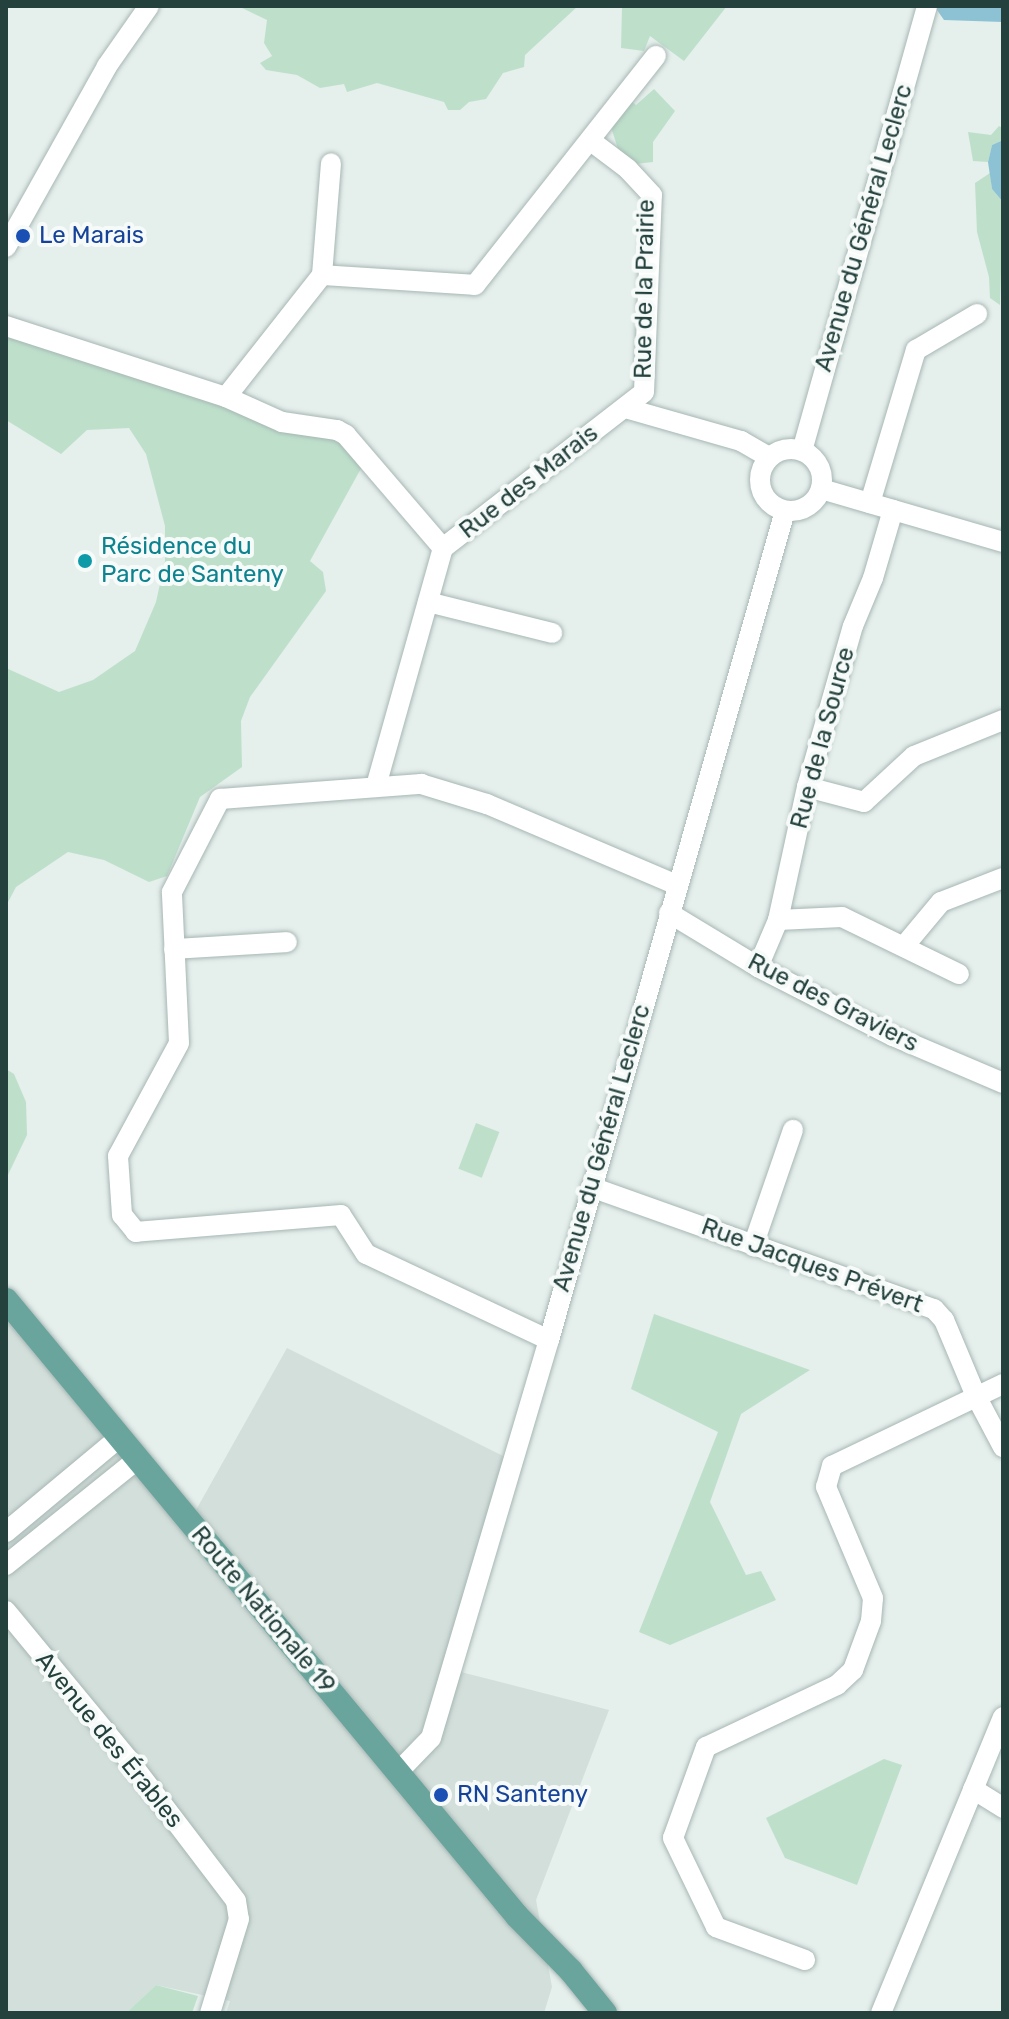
<!DOCTYPE html>
<meta charset="utf-8">
<style>
body{margin:0}
#map{position:relative;width:1009px;height:2019px;overflow:hidden;background:#e5efec;font-family:Rubik,sans-serif}
div>[style]{position:absolute}
.built>*{inset:0;background:#d3dfdb}
.green>*{inset:0;background:#bee0cb;transform-origin:0 0}
.water>*{inset:0;background:#8dc2d4}
.roads{filter:drop-shadow(0 0 2px #a7b7b4) drop-shadow(0 0 2px #a7b7b4)}
.minor>*{height:20px;margin:-10px;padding:0 10px;transform-origin:10px;border-radius:10px;background:#fff}
.minor>.ring{margin:-10px;padding:0;box-sizing:content-box;background:none;border:20px solid #fff;border-radius:50%}
.major>*{height:24px;margin:-12px;padding:0 12px;transform-origin:12px;border-radius:12px;background:#69a59c}
.dots>*{width:22px;height:22px;translate:-50% -50%;box-sizing:border-box;border:4px solid #f6fbf9;border-radius:50%}
span{translate:-50% -50%;white-space:nowrap;text-align:center;line-height:1.15;-webkit-text-stroke:8px #f6fbf9;paint-order:stroke}
.street-label{font-size:24px;color:#24413d}
.transit-label{font-size:24px;color:#164399}
.left{translate:0 -50%;text-align:left}
.culture-label{font-size:24px;color:#0d838f}
.frame{position:absolute;inset:0;border:8px solid #24413d;pointer-events:none}
</style>
<div id="map">
<div class="built">
<i style="clip-path:polygon(6px 1320px,187px 1526px,287px 1348px,509px 1459px,453px 1670px,609px 1710px,536px 1900px,552px 1987px,544px 2013px,226px 2013px,230px 2001px,156px 1985px,126px 2013px,6px 2013px)"></i>
</div>
<div class="green">
<i style="clip-path:polygon(238px 6px,578px 6px,525px 55px,524px 67px,503px 73px,486px 99px,469px 102px,460px 110px,448px 110px,444px 102px,377px 83px,347px 92px,344px 84px,320px 88px,297px 75px,266px 70px,260px 63px,272px 56px,264px 43px,267px 20px)"></i>
<i style="clip-path:polygon(609px 6px,727px 6px,684px 61px,650px 36px,644px 51px,621px 48px,622px 8px)"></i>
<i style="clip-path:polygon(654px 89px,675px 111px,653px 142px,653px 162px,635px 164px,619px 152px,611px 127px,631px 101px,636px 105px)"></i>
<i style="clip-path:polygon(999px 126px,1003px 128px,1003px 140px,992px 145px,988px 162px,973px 161px,968px 132px,991px 135px)"></i>
<i style="clip-path:polygon(990px 173px,992px 189px,1003px 202px,1000px 305px,990px 298px,989px 277px,977px 232px,975px 183px)"></i>
<i style="clip-path:polygon(6px 334px,344px 436px,364px 463px,310px 561px,323px 572px,326px 591px,250px 697px,241px 721px,242px 767px,200px 797px,167px 876px,149px 882px,104px 860px,68px 852px,16px 887px,6px 906px,6px 668px,59px 692px,93px 680px,135px 651px,156px 602px,165px 561px,165px 526px,146px 454px,129px 428px,87px 430px,61px 454px,6px 420px)"></i>
<i style="clip-path:polygon(6px 1069px,14px 1074px,26px 1102px,27px 1135px,6px 1179px)"></i>
<i style="left:476px;top:1123px;width:25px;height:49px;rotate:21deg"></i>
<i style="clip-path:polygon(654px 1314px,810px 1370px,741px 1414px,710px 1502px,746px 1575px,761px 1571px,776px 1600px,670px 1645px,639px 1632px,718px 1432px,631px 1389px)"></i>
<i style="clip-path:polygon(884px 1759px,902px 1765px,857px 1885px,785px 1858px,766px 1818px)"></i>
<i style="clip-path:polygon(156px 1985px,198px 1996px,192px 2013px,126px 2013px)"></i>
</div>
<div class="water">
<i style="clip-path:polygon(899px 6px,1003px 6px,1003px 22px,944px 20px,937px 10px)"></i>
<i style="clip-path:polygon(1003px 140px,1003px 202px,992px 189px,988px 162px,992px 145px)"></i>
</div>
<div class="roads">
<div class="minor">
<i style="left:6px;top:247px;width:207px;rotate:-60.8deg"></i>
<i style="left:107px;top:66px;width:73px;rotate:-55deg"></i>
<i style="left:322px;top:275px;width:153px;rotate:3.7deg"></i>
<i style="left:475px;top:285px;width:292px;rotate:-51.7deg"></i>
<i style="left:6px;top:326px;width:231px;rotate:17.9deg"></i>
<i style="left:226px;top:397px;width:61px;rotate:24.1deg"></i>
<i style="left:282px;top:422px;width:56px;rotate:8.3deg"></i>
<i style="left:337px;top:430px;width:10px;rotate:29deg"></i>
<i style="left:346px;top:435px;width:149px;rotate:49.4deg"></i>
<i style="left:226px;top:397px;width:155px;rotate:-51.8deg"></i>
<i style="left:322px;top:275px;width:112px;rotate:-85.4deg"></i>
<i style="left:625px;top:408px;width:121px;rotate:15.9deg"></i>
<i style="left:741px;top:441px;width:32px;rotate:30deg"></i>
<i class="ring" style="left:760px;top:449px;width:42px;height:42px"></i>
<i style="left:802px;top:451px;width:462px;rotate:-74.3deg"></i>
<i style="left:821px;top:489px;width:190px;rotate:16.2deg"></i>
<i style="left:870px;top:503px;width:160px;rotate:-73.3deg"></i>
<i style="left:916px;top:350px;width:71px;rotate:-30.5deg"></i>
<i style="left:443px;top:548px;width:254px;rotate:-37.8deg"></i>
<i style="left:644px;top:392px;width:197px;rotate:-87.7deg"></i>
<i style="left:652px;top:195px;width:35px;rotate:-133deg"></i>
<i style="left:628px;top:169px;width:46px;rotate:-142.9deg"></i>
<i style="left:428px;top:602px;width:128px;rotate:14deg"></i>
<i style="left:376px;top:786px;width:247px;rotate:-74.3deg"></i>
<i style="left:807px;top:787px;width:59px;rotate:14.7deg"></i>
<i style="left:864px;top:802px;width:68px;rotate:-42.6deg"></i>
<i style="left:914px;top:756px;width:96px;rotate:-22deg"></i>
<i style="left:669px;top:913px;width:104px;rotate:31.2deg"></i>
<i style="left:758px;top:967px;width:152px;rotate:27.1deg"></i>
<i style="left:893px;top:1036px;width:120px;rotate:23.1deg"></i>
<i style="left:778px;top:920px;width:64px;rotate:-2.7deg"></i>
<i style="left:842px;top:917px;width:130px;rotate:26deg"></i>
<i style="left:905px;top:945px;width:56px;rotate:-50.1deg"></i>
<i style="left:941px;top:902px;width:66px;rotate:-21.2deg"></i>
<i style="left:174px;top:949px;width:113px;rotate:-3.5deg"></i>
<i style="left:758px;top:967px;width:51px;rotate:-66.9deg"></i>
<i style="left:778px;top:920px;width:136px;rotate:-77.7deg"></i>
<i style="left:807px;top:787px;width:167px;rotate:-74.1deg"></i>
<i style="left:853px;top:626px;width:52px;rotate:-67.4deg"></i>
<i style="left:873px;top:578px;width:71px;rotate:-73.6deg"></i>
<i style="left:591px;top:1187px;width:364px;rotate:19.6deg"></i>
<i style="left:934px;top:1309px;width:15px;rotate:48deg"></i>
<i style="left:944px;top:1320px;width:82px;rotate:67.2deg"></i>
<i style="left:976px;top:1396px;width:58px;rotate:62.1deg"></i>
<i style="left:753px;top:1246px;width:123px;rotate:-71deg"></i>
<i style="left:549px;top:1340px;width:202px;rotate:-154.8deg"></i>
<i style="left:366px;top:1254px;width:46px;rotate:-122.7deg"></i>
<i style="left:341px;top:1215px;width:206px;rotate:175.3deg"></i>
<i style="left:136px;top:1232px;width:22px;rotate:-129deg"></i>
<i style="left:122px;top:1215px;width:59px;rotate:-93.9deg"></i>
<i style="left:118px;top:1156px;width:128px;rotate:-61.6deg"></i>
<i style="left:179px;top:1043px;width:151px;rotate:-92.7deg"></i>
<i style="left:172px;top:892px;width:105px;rotate:-62.7deg"></i>
<i style="left:220px;top:799px;width:202px;rotate:-4.3deg"></i>
<i style="left:421px;top:784px;width:69px;rotate:16.9deg"></i>
<i style="left:487px;top:804px;width:207px;rotate:23.1deg"></i>
<i style="left:6px;top:1532px;width:148px;rotate:-39.8deg"></i>
<i style="left:6px;top:1565px;width:169px;rotate:-38.8deg"></i>
<i style="left:6px;top:1611px;width:192px;rotate:50.5deg"></i>
<i style="left:128px;top:1759px;width:178px;rotate:52.7deg"></i>
<i style="left:236px;top:1901px;width:18px;rotate:81deg"></i>
<i style="left:239px;top:1919px;width:98px;rotate:107.1deg"></i>
<i style="left:398px;top:1772px;width:47px;rotate:-45.9deg"></i>
<i style="left:431px;top:1738px;width:415px;rotate:-73.5deg"></i>
<i style="left:549px;top:1340px;width:862px;rotate:-74.11deg"></i>
<i style="left:973px;top:1789px;width:36px;rotate:32deg"></i>
<i style="left:805px;top:1960px;width:95px;rotate:-159.7deg"></i>
<i style="left:716px;top:1927px;width:99px;rotate:-115.8deg"></i>
<i style="left:673px;top:1838px;width:97px;rotate:-70.1deg"></i>
<i style="left:706px;top:1747px;width:145px;rotate:-25.3deg"></i>
<i style="left:837px;top:1685px;width:22px;rotate:-43deg"></i>
<i style="left:853px;top:1670px;width:52px;rotate:-69.8deg"></i>
<i style="left:871px;top:1621px;width:23px;rotate:-85deg"></i>
<i style="left:873px;top:1598px;width:121px;rotate:-112.9deg"></i>
<i style="left:826px;top:1487px;width:22px;rotate:-74deg"></i>
<i style="left:832px;top:1466px;width:190px;rotate:-25.6deg"></i>
<i style="left:881px;top:2013px;width:320px;rotate:-67.6deg"></i>
</div>
<div class="major">
<i style="left:6px;top:1300px;width:800px;rotate:50.32deg"></i>
<i style="left:517px;top:1916px;width:77px;rotate:45.5deg"></i>
<i style="left:571px;top:1971px;width:54px;rotate:51deg"></i>
</div>
</div>
<div class="dots">
<i style="left:23px;top:236px;background:#1a4fb4"></i>
<i style="left:85px;top:561px;background:#0f9aa8"></i>
<i style="left:441px;top:1795px;background:#1a4fb4"></i>
</div>
<div class="street-label">
<span style="left:864px;top:228px;rotate:-74deg">Avenue du Général Leclerc</span>
<span style="left:645px;top:289px;rotate:-89deg">Rue de la Prairie</span>
<span style="left:529px;top:482px;rotate:-38deg">Rue des Marais</span>
<span style="left:823px;top:738px;rotate:-75deg">Rue de la Source</span>
<span style="left:833px;top:1003px;rotate:27deg">Rue des Graviers</span>
<span style="left:602px;top:1148px;rotate:-74deg">Avenue du Général Leclerc</span>
<span style="left:812px;top:1266px;rotate:20deg">Rue Jacques Prévert</span>
<span style="left:263px;top:1610px;rotate:50deg">Route Nationale 19</span>
<span style="left:109px;top:1740px;rotate:51deg">Avenue des Érables</span>
</div>
<div class="transit-label">
<span class="left" style="left:39px;top:236px">Le Marais</span>
<span class="left" style="left:457px;top:1795px">RN Santeny</span>
</div>
<div class="culture-label">
<span class="left" style="left:101px;top:561px">Résidence du<br>Parc de Santeny</span>
</div>
<div class="frame"></div>
</div>
